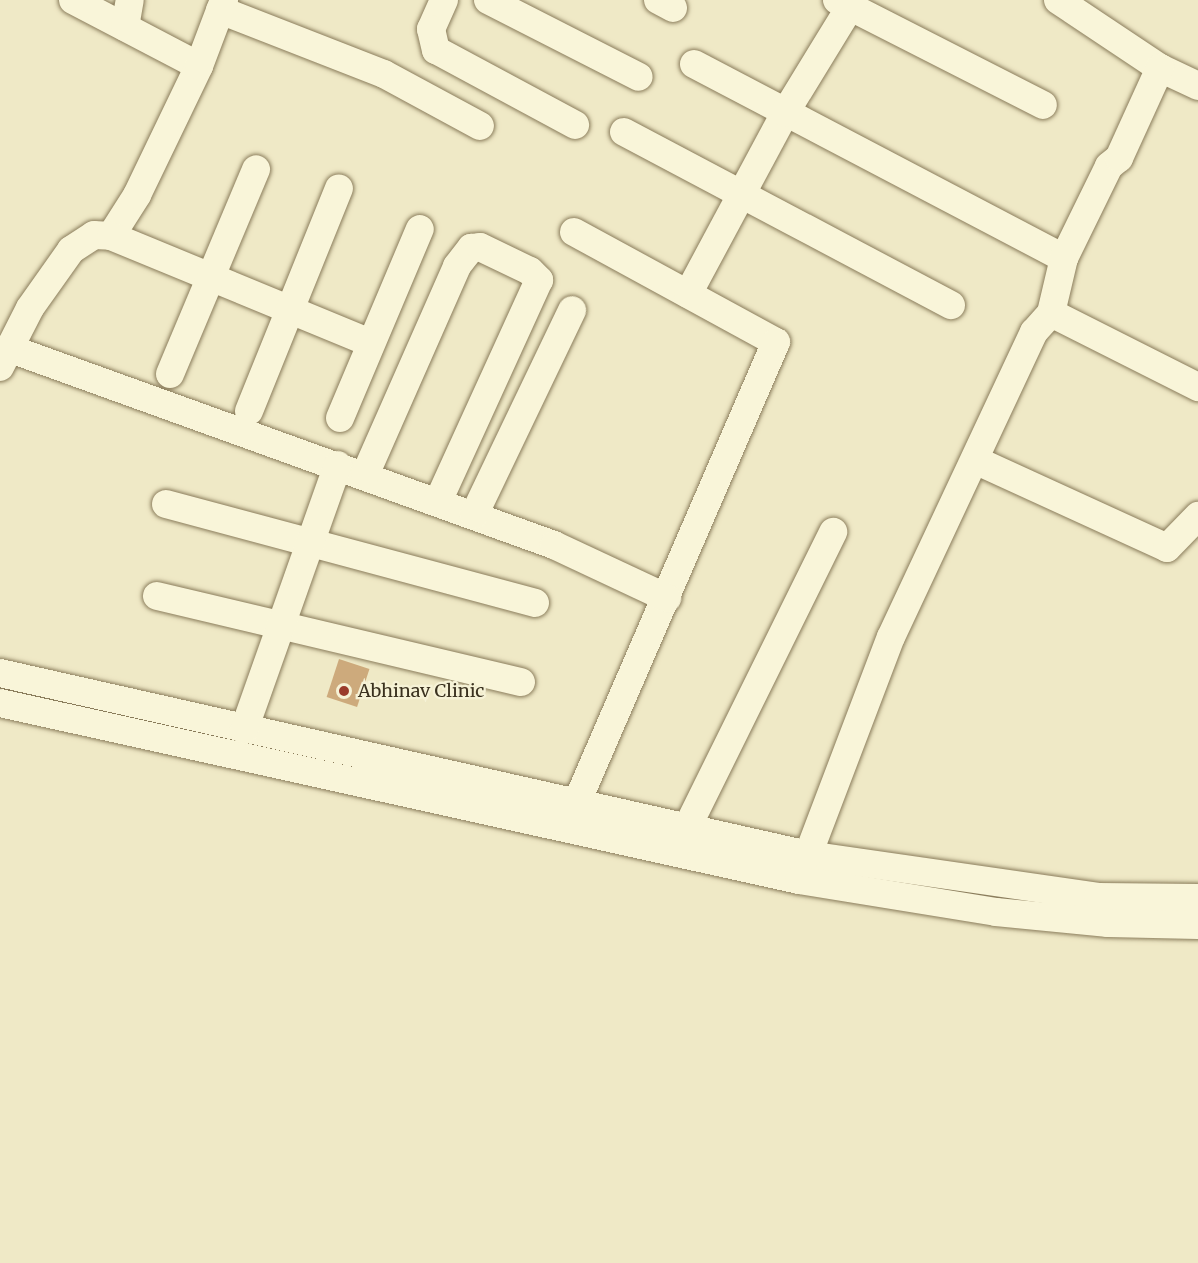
<!DOCTYPE html>
<style>
body{margin:0}
#map{position:relative;width:1198px;height:1263px;overflow:hidden;background:#efe9c6;font-family:Merriweather,serif}
div>[style]{position:absolute}
.building>*{inset:0;background:#cdaa7c;transform-origin:0 0}
.roads{filter:drop-shadow(0 0 2px #8a7c5b) drop-shadow(0 0 2px #8a7c5b)}
.minor>*{height:28px;margin:-14px;padding:0 14px;transform-origin:14px;border-radius:14px;background:#f9f5d9}
.dots>*{width:16px;height:16px;translate:-50% -50%;box-sizing:border-box;border:3px solid #f6f2d6;border-radius:50%}
span{translate:-50% -50%;white-space:nowrap;text-align:center;line-height:1.15;-webkit-text-stroke:4.5px #f6f2d6;paint-order:stroke}
.poi-label{font-size:18px;color:#3a311f}
.left{translate:0 -50%;text-align:left}
</style>
<div id="map">
<div class="building">
<i style="left:339px;top:659px;width:32px;height:40px;rotate:18deg"></i>
</div>
<div class="roads">
<div class="minor">
<i style="left:73px;top:0;width:142px;rotate:27.6deg"></i>
<i style="left:444px;top:0;width:32px;rotate:114deg"></i>
<i style="left:431px;top:29px;width:22px;rotate:77deg"></i>
<i style="left:436px;top:50px;width:158px;rotate:28.3deg"></i>
<i style="left:488px;top:0;width:169px;rotate:27deg"></i>
<i style="left:658px;top:0;width:17px;rotate:28deg"></i>
<i style="left:837px;top:0;width:231px;rotate:27deg"></i>
<i style="left:1058px;top:0;width:123px;rotate:33.7deg"></i>
<i style="left:1160px;top:68px;width:42px;rotate:25.3deg"></i>
<i style="left:220px;top:10px;width:176px;rotate:21.3deg"></i>
<i style="left:384px;top:74px;width:109px;rotate:28.4deg"></i>
<i style="left:125px;top:27px;width:27px;rotate:-80deg"></i>
<i style="left:694px;top:64px;width:418px;rotate:27.7deg"></i>
<i style="left:624px;top:132px;width:370px;rotate:27.9deg"></i>
<i style="left:574px;top:232px;width:230px;rotate:28.6deg"></i>
<i style="left:776px;top:342px;width:501px;rotate:113.39deg"></i>
<i style="left:111px;top:236px;width:49px;rotate:-57.6deg"></i>
<i style="left:137px;top:195px;width:143px;rotate:-64.3deg"></i>
<i style="left:199px;top:66px;width:71px;rotate:-69.3deg"></i>
<i style="left:688px;top:294px;width:205px;rotate:-61.8deg"></i>
<i style="left:785px;top:113px;width:124px;rotate:-58.5deg"></i>
<i style="left:1051px;top:313px;width:165px;rotate:26.7deg"></i>
<i style="left:8px;top:348px;width:580px;rotate:19.84deg"></i>
<i style="left:554px;top:545px;width:125px;rotate:25.1deg"></i>
<i style="left:0;top:367px;width:66px;rotate:-63deg"></i>
<i style="left:30px;top:308px;width:71px;rotate:-54.7deg"></i>
<i style="left:71px;top:250px;width:27px;rotate:-33deg"></i>
<i style="left:94px;top:235px;width:17px;rotate:3deg"></i>
<i style="left:111px;top:236px;width:281px;rotate:22.4deg"></i>
<i style="left:170px;top:374px;width:222px;rotate:-67.2deg"></i>
<i style="left:249px;top:411px;width:240px;rotate:-68deg"></i>
<i style="left:340px;top:418px;width:205px;rotate:-67.1deg"></i>
<i style="left:975px;top:460px;width:211px;rotate:24.6deg"></i>
<i style="left:1167px;top:548px;width:45px;rotate:-45.9deg"></i>
<i style="left:365px;top:475px;width:228px;rotate:-66.2deg"></i>
<i style="left:457px;top:266px;width:23px;rotate:-52deg"></i>
<i style="left:471px;top:248px;width:9px;rotate:-6deg"></i>
<i style="left:480px;top:247px;width:55px;rotate:25.6deg"></i>
<i style="left:530px;top:271px;width:13px;rotate:45deg"></i>
<i style="left:539px;top:280px;width:244px;rotate:114.5deg"></i>
<i style="left:166px;top:504px;width:382px;rotate:15deg"></i>
<i style="left:474px;top:515px;width:227px;rotate:-64.4deg"></i>
<i style="left:157px;top:596px;width:374px;rotate:13.3deg"></i>
<i style="left:0;top:673px;width:828px;rotate:12.69deg"></i>
<i style="left:808px;top:855px;width:293px;rotate:8.2deg"></i>
<i style="left:1098px;top:897px;width:100px;rotate:0.6deg"></i>
<i style="left:0;top:703px;width:818px;rotate:12.49deg"></i>
<i style="left:799px;top:880px;width:200px;rotate:9.2deg"></i>
<i style="left:996px;top:912px;width:113px;rotate:5.6deg"></i>
<i style="left:1108px;top:923px;width:90px;rotate:1.3deg"></i>
<i style="left:244px;top:730px;width:281px;rotate:-70.5deg"></i>
<i style="left:680px;top:842px;width:346px;rotate:-63.7deg"></i>
<i style="left:808px;top:855px;width:233px;rotate:-69.2deg"></i>
<i style="left:891px;top:637px;width:337px;rotate:-64.9deg"></i>
<i style="left:1034px;top:332px;width:25px;rotate:-48deg"></i>
<i style="left:1051px;top:313px;width:57px;rotate:-76.7deg"></i>
<i style="left:1064px;top:258px;width:102px;rotate:-63.9deg"></i>
<i style="left:1109px;top:166px;width:13px;rotate:-39deg"></i>
<i style="left:1119px;top:158px;width:99px;rotate:-65.5deg"></i>
</div>
</div>
<div class="dots">
<i style="left:344px;top:691px;background:#9a3b2b"></i>
</div>
<div class="poi-label">
<span class="left" style="left:358px;top:691px">Abhinav Clinic</span>
</div>
</div>
